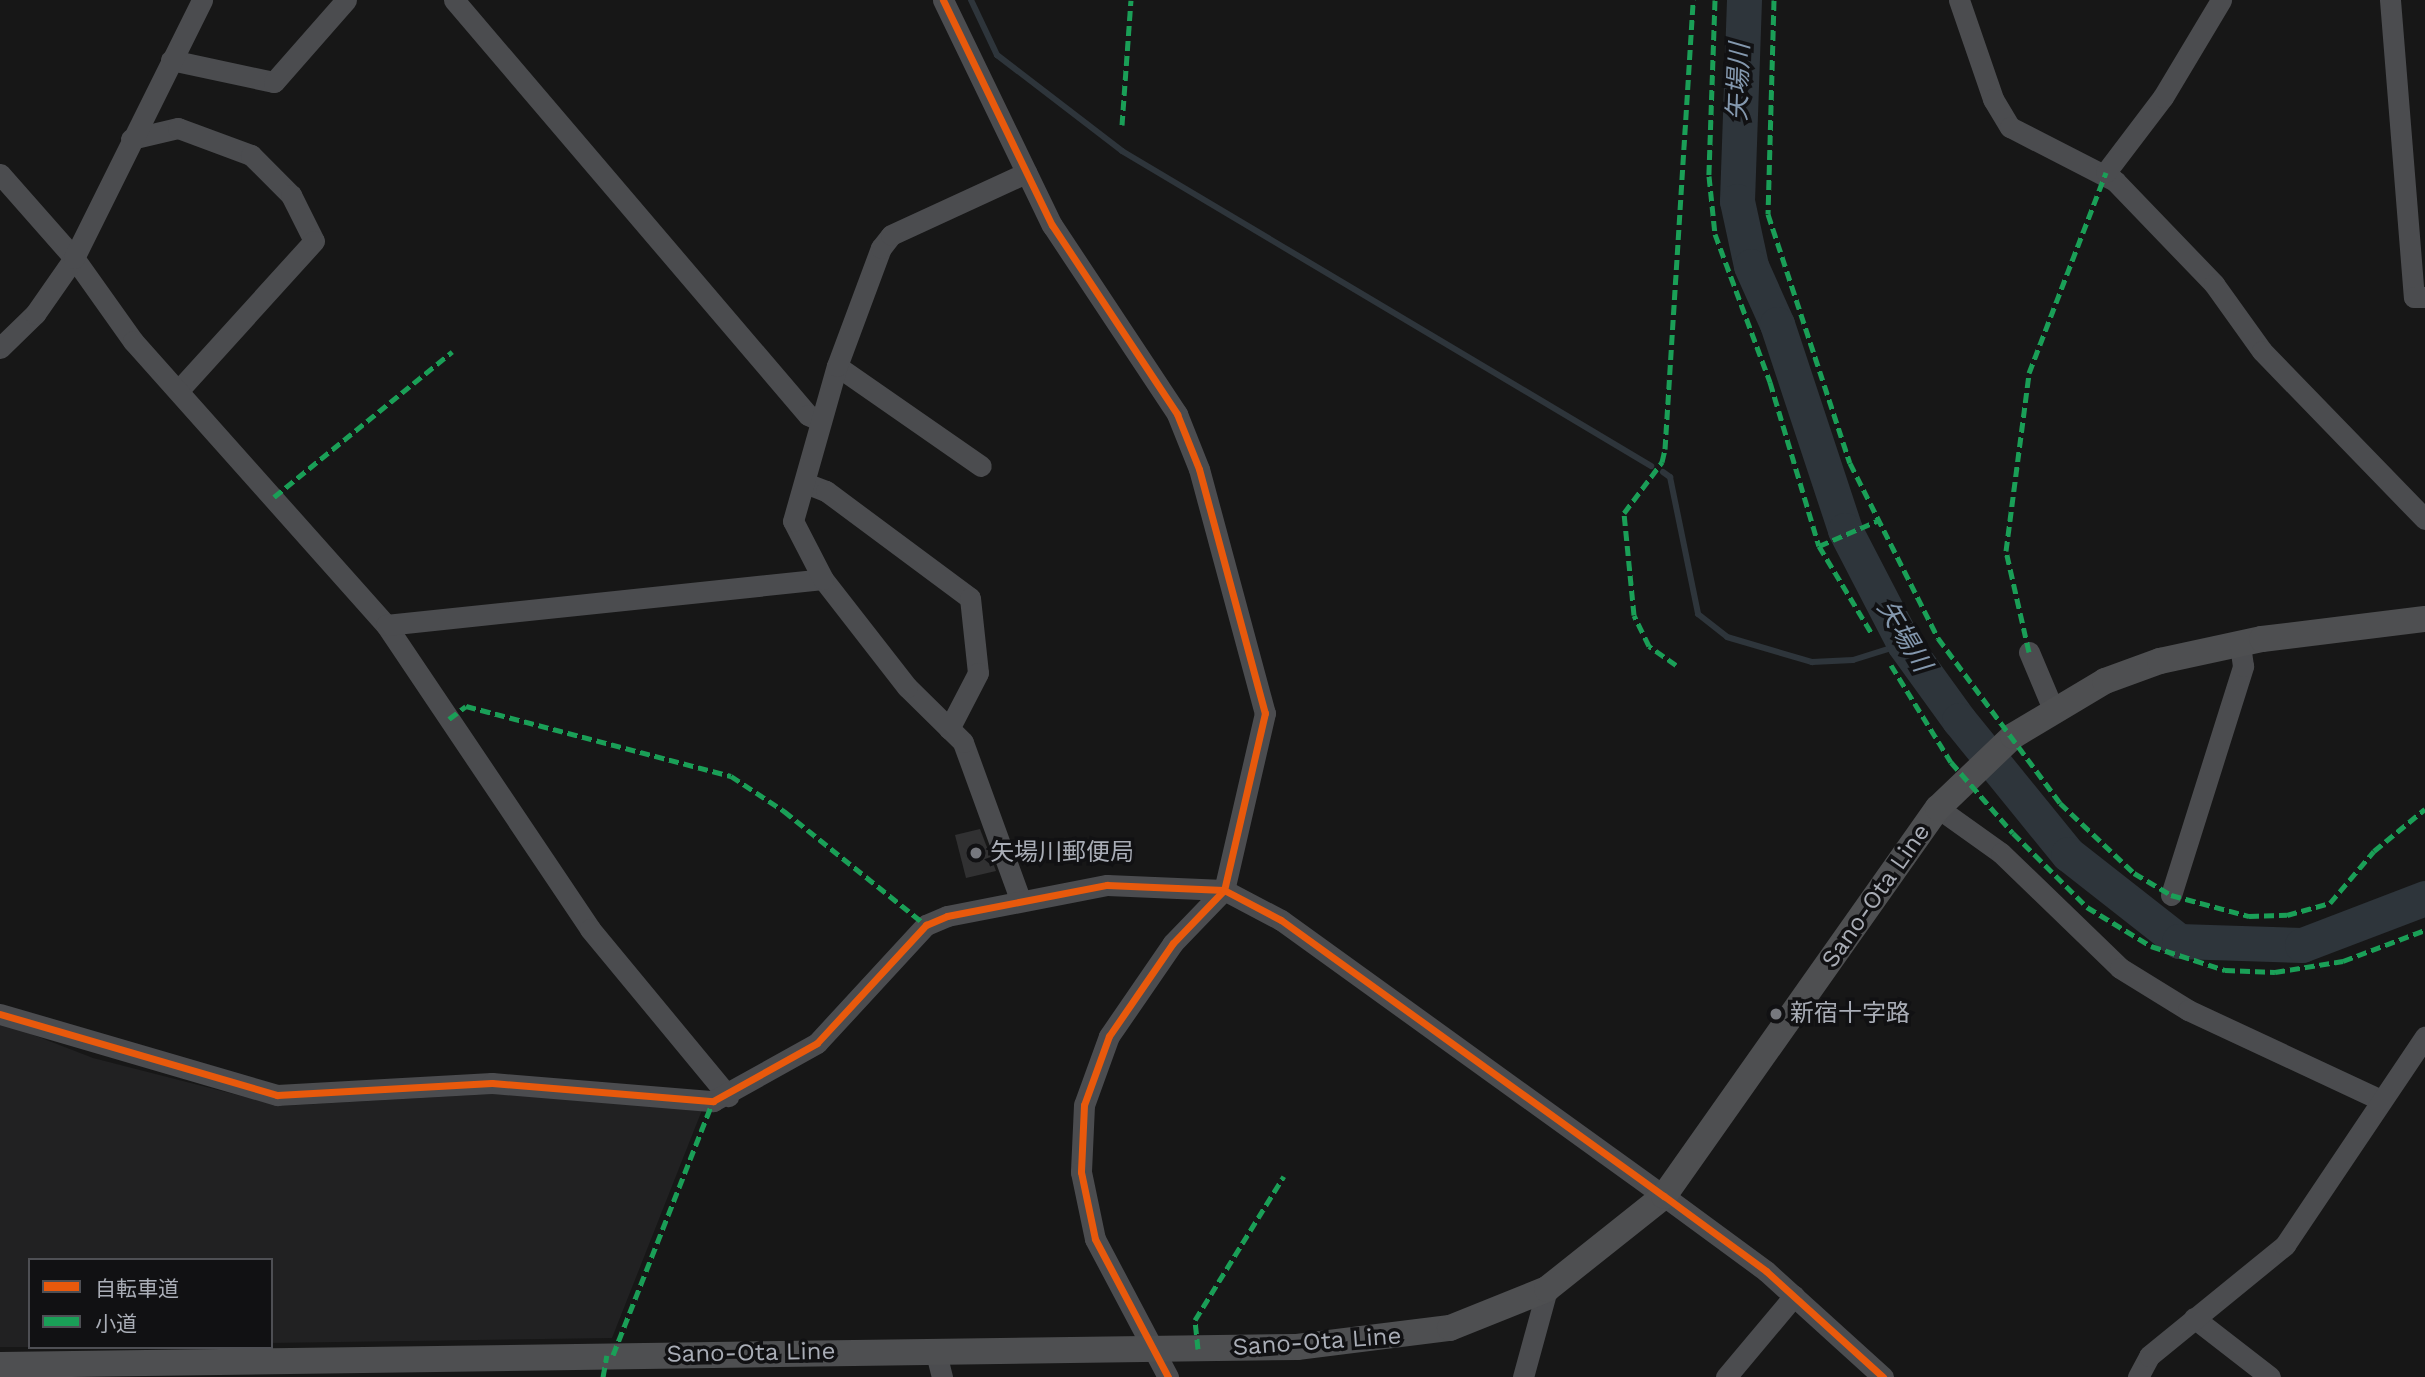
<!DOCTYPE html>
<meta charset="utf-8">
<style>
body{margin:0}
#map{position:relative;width:2425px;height:1377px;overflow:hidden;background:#171717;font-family:"Work Sans","Noto Sans JP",sans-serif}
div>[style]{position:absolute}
.built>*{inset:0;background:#212122}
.stream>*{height:6px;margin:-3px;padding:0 3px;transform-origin:3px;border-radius:3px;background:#2e353b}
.river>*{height:35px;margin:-17.5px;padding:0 17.5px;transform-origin:17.5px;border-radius:17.5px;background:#2e353b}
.building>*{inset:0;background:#313132}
.minor>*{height:21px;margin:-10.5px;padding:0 10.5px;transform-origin:10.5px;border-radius:10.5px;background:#4b4c4f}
.major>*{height:26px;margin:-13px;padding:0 13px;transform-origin:13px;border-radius:13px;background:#4e4f51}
.quiet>*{height:5px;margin-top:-2.5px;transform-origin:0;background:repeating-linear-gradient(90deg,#1a9f57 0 10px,transparent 0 15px)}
.cycleway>*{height:7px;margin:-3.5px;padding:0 3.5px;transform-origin:3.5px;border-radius:3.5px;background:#e8590c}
.dots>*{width:19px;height:19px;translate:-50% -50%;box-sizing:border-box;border:4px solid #111113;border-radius:50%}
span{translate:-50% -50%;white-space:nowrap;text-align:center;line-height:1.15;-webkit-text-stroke:7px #111113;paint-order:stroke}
.poi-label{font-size:24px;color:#a9adb6}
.left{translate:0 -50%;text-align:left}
.street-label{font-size:24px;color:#a9adb6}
.water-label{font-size:26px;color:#8498ae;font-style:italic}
.legend{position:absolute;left:28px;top:1258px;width:245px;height:91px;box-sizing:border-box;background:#111113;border:2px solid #4e4f54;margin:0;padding:9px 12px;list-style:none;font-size:21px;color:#a9adb6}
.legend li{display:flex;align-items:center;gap:14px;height:35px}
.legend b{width:35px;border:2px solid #4e4f54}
</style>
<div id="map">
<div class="built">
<i style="clip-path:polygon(0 1022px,93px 1058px,280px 1106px,492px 1094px,704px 1105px,612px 1338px,271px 1343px,271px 1260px,30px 1260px,30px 1347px,0 1347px)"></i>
</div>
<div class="stream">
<i style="left:971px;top:0;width:61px;rotate:64.7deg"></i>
<i style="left:997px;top:55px;width:158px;rotate:37.5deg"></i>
<i style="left:1122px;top:151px;width:616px;rotate:30.77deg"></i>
<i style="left:1663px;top:472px;width:9px;rotate:36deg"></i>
<i style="left:1670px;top:477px;width:140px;rotate:78.4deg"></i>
<i style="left:1698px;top:614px;width:37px;rotate:38deg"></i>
<i style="left:1727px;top:637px;width:89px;rotate:16.4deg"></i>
<i style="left:1812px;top:662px;width:41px;rotate:-2.8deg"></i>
<i style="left:1853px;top:660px;width:53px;rotate:-17.4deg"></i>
</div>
<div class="river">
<i style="left:1744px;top:0;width:201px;rotate:92deg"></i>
<i style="left:1737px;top:201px;width:66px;rotate:77.8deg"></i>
<i style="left:1751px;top:266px;width:64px;rotate:65.9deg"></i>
<i style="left:1777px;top:324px;width:217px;rotate:71.7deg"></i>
<i style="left:1845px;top:530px;width:128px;rotate:62.6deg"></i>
<i style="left:1904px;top:644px;width:94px;rotate:54.1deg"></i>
<i style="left:1959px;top:720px;width:173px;rotate:50.9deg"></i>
<i style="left:2068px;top:854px;width:141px;rotate:38.1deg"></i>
<i style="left:2179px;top:941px;width:123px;rotate:1.9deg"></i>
<i style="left:2302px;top:945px;width:132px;rotate:-20.9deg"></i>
</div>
<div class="building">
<i style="clip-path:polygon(980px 829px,996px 871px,966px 878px,955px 835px)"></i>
</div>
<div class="minor">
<i style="left:454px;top:0;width:545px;rotate:49.54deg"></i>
<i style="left:808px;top:415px;width:14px;rotate:25deg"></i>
<i style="left:943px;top:0;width:250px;rotate:64.2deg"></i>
<i style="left:1052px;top:225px;width:227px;rotate:56.5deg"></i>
<i style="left:1177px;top:414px;width:59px;rotate:68.2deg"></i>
<i style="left:1199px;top:469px;width:253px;rotate:74.9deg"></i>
<i style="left:1265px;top:713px;width:182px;rotate:103deg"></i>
<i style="left:1224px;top:890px;width:74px;rotate:133.9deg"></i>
<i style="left:1173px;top:943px;width:113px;rotate:124.5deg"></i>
<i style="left:1109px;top:1036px;width:73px;rotate:109.9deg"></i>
<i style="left:1084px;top:1105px;width:67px;rotate:92.6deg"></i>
<i style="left:1081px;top:1172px;width:68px;rotate:78.2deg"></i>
<i style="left:1095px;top:1239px;width:156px;rotate:62.1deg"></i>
<i style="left:1959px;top:0;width:105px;rotate:71deg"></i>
<i style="left:1993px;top:99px;width:33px;rotate:59deg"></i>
<i style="left:2010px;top:127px;width:118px;rotate:27.2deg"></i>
<i style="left:2115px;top:181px;width:143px;rotate:46.1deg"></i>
<i style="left:2214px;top:284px;width:82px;rotate:54.4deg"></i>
<i style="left:2262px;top:351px;width:234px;rotate:45.9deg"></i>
<i style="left:2390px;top:0;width:298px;rotate:85.4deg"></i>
<i style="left:2414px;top:297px;width:11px"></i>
<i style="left:171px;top:60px;width:105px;rotate:12.1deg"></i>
<i style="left:274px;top:82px;width:109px;rotate:-48.7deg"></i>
<i style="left:131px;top:139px;width:48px;rotate:-13.2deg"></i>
<i style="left:178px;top:128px;width:78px;rotate:20.3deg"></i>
<i style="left:251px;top:155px;width:57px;rotate:45deg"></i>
<i style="left:291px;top:195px;width:51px;rotate:63.4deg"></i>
<i style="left:314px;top:241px;width:200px;rotate:132.2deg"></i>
<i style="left:2106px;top:172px;width:94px;rotate:-52.8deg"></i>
<i style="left:2163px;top:97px;width:113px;rotate:-59.1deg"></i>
<i style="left:0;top:174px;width:112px;rotate:48.6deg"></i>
<i style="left:74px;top:258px;width:102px;rotate:54.6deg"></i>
<i style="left:133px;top:341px;width:380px;rotate:48.3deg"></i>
<i style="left:386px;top:625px;width:366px;rotate:56.1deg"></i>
<i style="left:590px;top:929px;width:217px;rotate:50.4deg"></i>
<i style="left:0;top:348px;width:49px;rotate:-44.2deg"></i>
<i style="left:35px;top:314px;width:68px;rotate:-55.1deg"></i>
<i style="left:74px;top:258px;width:288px;rotate:-63.6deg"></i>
<i style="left:837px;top:366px;width:175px;rotate:34.8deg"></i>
<i style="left:805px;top:483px;width:22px;rotate:21deg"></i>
<i style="left:826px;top:491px;width:179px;rotate:36.6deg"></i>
<i style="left:970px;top:598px;width:75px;rotate:83.9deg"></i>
<i style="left:978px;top:673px;width:63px;rotate:117.4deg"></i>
<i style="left:386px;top:625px;width:439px;rotate:-6deg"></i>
<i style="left:2029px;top:652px;width:62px;rotate:67.2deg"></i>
<i style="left:1938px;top:808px;width:77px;rotate:35.5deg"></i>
<i style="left:2001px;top:853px;width:165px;rotate:44deg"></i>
<i style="left:2120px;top:968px;width:80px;rotate:31.7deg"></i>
<i style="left:2188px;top:1010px;width:211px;rotate:25deg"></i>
<i style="left:2171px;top:895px;width:240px;rotate:-72.5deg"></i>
<i style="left:2243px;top:666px;width:22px;rotate:-98deg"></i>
<i style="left:1020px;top:899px;width:167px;rotate:-110deg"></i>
<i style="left:963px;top:742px;width:78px;rotate:-135.5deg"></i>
<i style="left:907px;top:687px;width:137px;rotate:-127.9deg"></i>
<i style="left:823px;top:579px;width:65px;rotate:-117.3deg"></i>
<i style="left:793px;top:521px;width:161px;rotate:-74.2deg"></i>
<i style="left:837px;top:366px;width:126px;rotate:-69.6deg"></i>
<i style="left:881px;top:248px;width:16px;rotate:-52deg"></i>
<i style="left:891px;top:235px;width:149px;rotate:-24.7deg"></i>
<i style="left:0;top:1014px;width:289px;rotate:16.3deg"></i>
<i style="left:277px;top:1095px;width:215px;rotate:-3.2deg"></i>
<i style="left:492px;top:1083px;width:222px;rotate:4.7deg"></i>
<i style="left:713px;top:1101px;width:119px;rotate:-29.1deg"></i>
<i style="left:817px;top:1043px;width:161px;rotate:-47.3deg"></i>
<i style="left:926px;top:925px;width:23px;rotate:-23deg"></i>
<i style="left:947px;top:916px;width:163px;rotate:-11deg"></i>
<i style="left:1107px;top:885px;width:117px;rotate:2.4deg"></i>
<i style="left:1224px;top:890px;width:64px;rotate:27.8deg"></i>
<i style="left:1281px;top:920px;width:472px;rotate:35.8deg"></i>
<i style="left:1664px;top:1196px;width:127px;rotate:36.3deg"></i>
<i style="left:1766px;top:1271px;width:158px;rotate:42.2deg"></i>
<i style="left:2194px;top:1318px;width:96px;rotate:37.8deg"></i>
<i style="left:936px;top:1353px;width:25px;rotate:76deg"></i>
<i style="left:1523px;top:1377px;width:91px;rotate:-74.7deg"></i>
<i style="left:1726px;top:1377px;width:106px;rotate:-50deg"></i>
<i style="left:2138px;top:1377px;width:24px;rotate:-62deg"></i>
<i style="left:2149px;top:1356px;width:176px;rotate:-39.2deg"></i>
<i style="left:2285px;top:1245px;width:251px;rotate:-56.1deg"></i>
</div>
<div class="major">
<i style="left:0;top:1365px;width:1297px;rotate:-0.8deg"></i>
<i style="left:1297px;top:1347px;width:154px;rotate:-7.1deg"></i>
<i style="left:1450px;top:1328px;width:105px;rotate:-21.9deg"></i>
<i style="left:1547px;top:1289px;width:149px;rotate:-38.5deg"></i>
<i style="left:1664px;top:1196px;width:475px;rotate:-54.8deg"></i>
<i style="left:1938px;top:808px;width:104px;rotate:-43.8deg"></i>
<i style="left:2013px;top:736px;width:107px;rotate:-30.9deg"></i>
<i style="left:2105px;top:681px;width:59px;rotate:-20deg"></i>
<i style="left:2160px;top:661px;width:104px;rotate:-12.2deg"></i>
<i style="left:2262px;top:639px;width:164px;rotate:-7deg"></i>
</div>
<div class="quiet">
<i style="left:1715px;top:0;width:176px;rotate:92deg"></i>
<i style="left:1709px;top:176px;width:58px;rotate:84.1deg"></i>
<i style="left:1715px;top:234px;width:158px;rotate:69.6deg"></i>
<i style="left:1770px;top:382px;width:171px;rotate:73.4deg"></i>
<i style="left:1819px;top:546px;width:103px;rotate:58.9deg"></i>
<i style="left:1774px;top:0;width:214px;rotate:91.6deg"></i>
<i style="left:1768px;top:214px;width:262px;rotate:71.8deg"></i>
<i style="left:1850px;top:463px;width:196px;rotate:63.3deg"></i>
<i style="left:1938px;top:638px;width:205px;rotate:53.5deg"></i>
<i style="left:2060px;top:803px;width:102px;rotate:43.4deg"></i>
<i style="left:2134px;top:873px;width:43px;rotate:30.7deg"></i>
<i style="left:2171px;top:895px;width:81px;rotate:15.1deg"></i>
<i style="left:2249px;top:916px;width:38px;rotate:-2deg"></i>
<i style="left:2287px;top:915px;width:45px;rotate:-15.6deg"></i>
<i style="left:2330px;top:903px;width:68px;rotate:-49.8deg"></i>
<i style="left:2374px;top:851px;width:66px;rotate:-39.5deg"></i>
<i style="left:1122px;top:125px;width:125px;rotate:-85.9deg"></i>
<i style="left:274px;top:497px;width:230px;rotate:-39.2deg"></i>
<i style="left:1819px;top:546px;width:65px;rotate:-23.4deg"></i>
<i style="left:2029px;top:652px;width:104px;rotate:-102.8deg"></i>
<i style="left:2006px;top:551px;width:179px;rotate:-82.6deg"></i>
<i style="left:2029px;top:373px;width:215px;rotate:-69deg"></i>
<i style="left:1676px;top:665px;width:33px;rotate:-145deg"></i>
<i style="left:1649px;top:646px;width:34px;rotate:-116deg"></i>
<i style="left:1634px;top:615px;width:102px;rotate:-95.6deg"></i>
<i style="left:1624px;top:513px;width:64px;rotate:-53.3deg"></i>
<i style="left:1662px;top:462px;width:13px;rotate:-77deg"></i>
<i style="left:1665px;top:449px;width:450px;rotate:-86.4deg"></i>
<i style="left:1891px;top:665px;width:114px;rotate:58.3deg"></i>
<i style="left:1951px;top:762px;width:94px;rotate:48.9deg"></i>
<i style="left:2013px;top:833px;width:105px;rotate:45deg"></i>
<i style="left:2087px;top:907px;width:75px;rotate:31.4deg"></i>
<i style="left:2151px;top:946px;width:78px;rotate:18deg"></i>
<i style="left:2225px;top:970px;width:50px;rotate:2.3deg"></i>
<i style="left:2275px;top:972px;width:69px;rotate:-9.2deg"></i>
<i style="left:2343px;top:961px;width:88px;rotate:-20.7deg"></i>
<i style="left:449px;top:719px;width:21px;rotate:-37deg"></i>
<i style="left:466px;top:706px;width:274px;rotate:14.8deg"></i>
<i style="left:731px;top:776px;width:64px;rotate:33.4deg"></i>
<i style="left:784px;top:811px;width:182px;rotate:38.8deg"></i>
<i style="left:1198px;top:1349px;width:29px;rotate:-96deg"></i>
<i style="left:1195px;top:1320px;width:169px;rotate:-58.3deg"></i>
<i style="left:613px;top:1355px;width:273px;rotate:-68.5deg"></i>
<i style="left:603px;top:1377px;width:22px;rotate:-80deg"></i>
</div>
<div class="cycleway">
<i style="left:943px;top:0;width:250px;rotate:64.2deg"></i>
<i style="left:1052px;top:225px;width:227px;rotate:56.5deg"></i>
<i style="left:1177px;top:414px;width:59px;rotate:68.2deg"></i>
<i style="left:1199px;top:469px;width:253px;rotate:74.9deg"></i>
<i style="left:1265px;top:713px;width:182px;rotate:103deg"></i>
<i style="left:1224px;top:890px;width:74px;rotate:133.9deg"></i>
<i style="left:1173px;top:943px;width:113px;rotate:124.5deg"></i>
<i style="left:1109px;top:1036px;width:73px;rotate:109.9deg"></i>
<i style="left:1084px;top:1105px;width:67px;rotate:92.6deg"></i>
<i style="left:1081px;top:1172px;width:68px;rotate:78.2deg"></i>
<i style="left:1095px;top:1239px;width:156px;rotate:62.1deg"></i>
<i style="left:0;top:1014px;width:289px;rotate:16.3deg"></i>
<i style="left:277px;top:1095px;width:215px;rotate:-3.2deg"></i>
<i style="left:492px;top:1083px;width:222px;rotate:4.7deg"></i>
<i style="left:713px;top:1101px;width:119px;rotate:-29.1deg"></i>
<i style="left:817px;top:1043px;width:161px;rotate:-47.3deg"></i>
<i style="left:926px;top:925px;width:23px;rotate:-23deg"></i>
<i style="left:947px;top:916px;width:163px;rotate:-11deg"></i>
<i style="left:1107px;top:885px;width:117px;rotate:2.4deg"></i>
<i style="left:1224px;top:890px;width:64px;rotate:27.8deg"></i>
<i style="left:1281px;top:920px;width:472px;rotate:35.8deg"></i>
<i style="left:1664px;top:1196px;width:127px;rotate:36.3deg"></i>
<i style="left:1766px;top:1271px;width:158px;rotate:42.2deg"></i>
</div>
<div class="dots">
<i style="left:976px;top:853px;background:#76787e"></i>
<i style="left:1776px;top:1014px;background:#76787e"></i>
</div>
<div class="poi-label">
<span class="left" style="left:990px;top:853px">矢場川郵便局</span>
<span class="left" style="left:1790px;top:1014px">新宿十字路</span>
</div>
<div class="street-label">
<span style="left:1876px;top:896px;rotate:-55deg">Sano-Ota Line</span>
<span style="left:1317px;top:1342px;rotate:-4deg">Sano-Ota Line</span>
<span style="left:751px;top:1353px;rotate:-1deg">Sano-Ota Line</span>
</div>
<div class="water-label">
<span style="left:1739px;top:82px;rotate:-88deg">矢場川</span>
<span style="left:1904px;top:636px;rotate:59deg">矢場川</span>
</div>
<ul class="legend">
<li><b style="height:9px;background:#e8590c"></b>自転車道</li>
<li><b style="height:9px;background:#1a9f57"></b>小道</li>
</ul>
</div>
